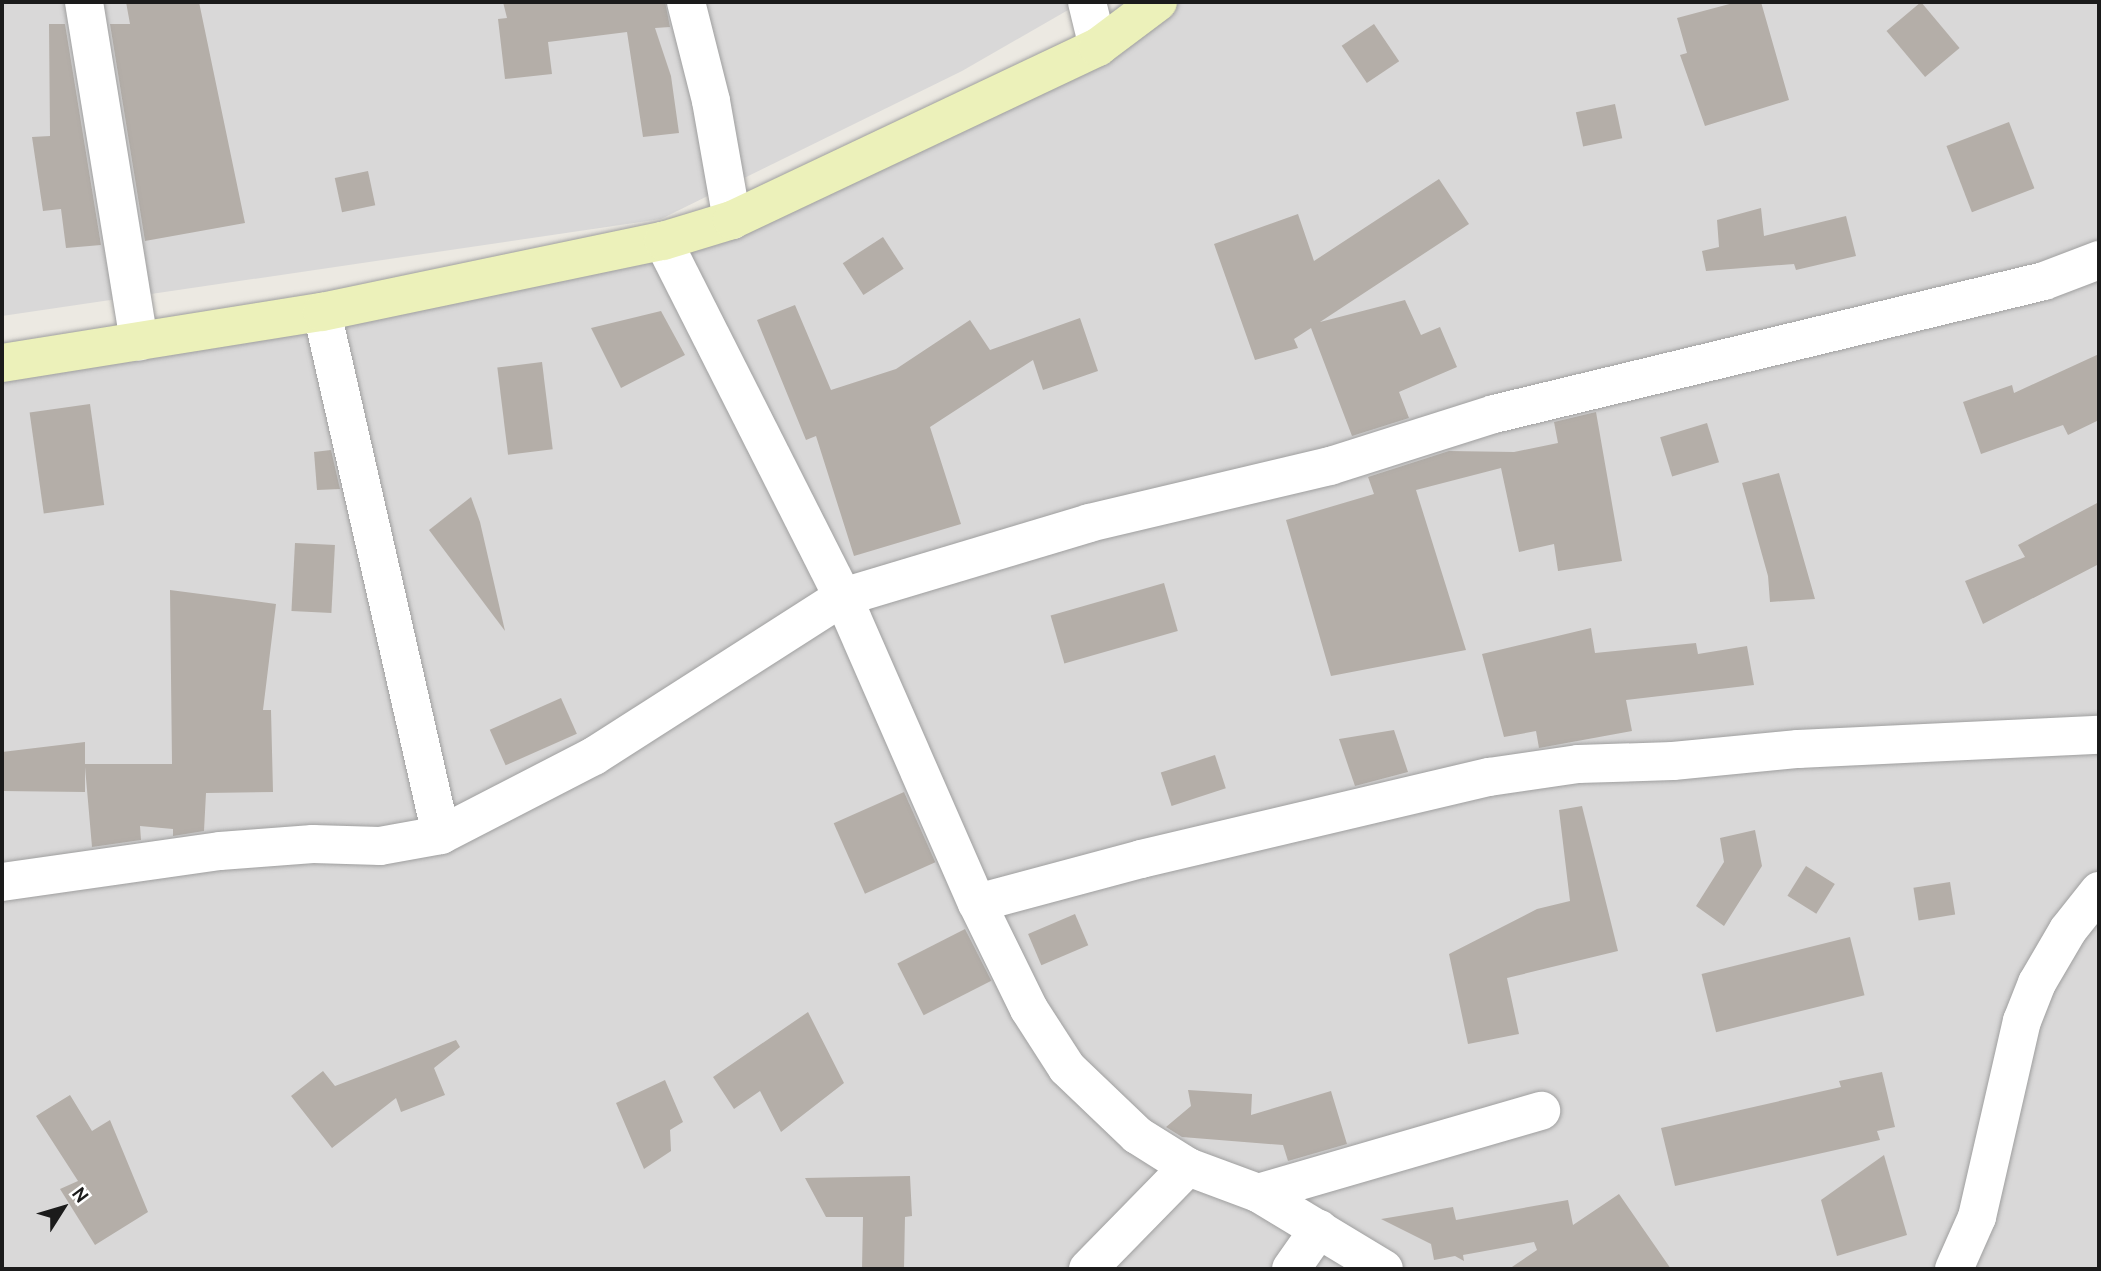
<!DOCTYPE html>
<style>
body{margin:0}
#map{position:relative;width:2101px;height:1271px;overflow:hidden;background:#ece9e2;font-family:Cabin,sans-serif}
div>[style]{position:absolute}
.residential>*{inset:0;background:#d9d8d8}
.building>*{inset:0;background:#b4aea8;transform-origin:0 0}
.roads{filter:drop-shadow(0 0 2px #9f9f9f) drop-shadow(0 0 2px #9f9f9f)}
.street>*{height:38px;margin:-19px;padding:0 19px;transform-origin:19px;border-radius:19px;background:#fff}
.secondary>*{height:38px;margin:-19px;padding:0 19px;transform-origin:19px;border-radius:19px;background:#ecf1ba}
span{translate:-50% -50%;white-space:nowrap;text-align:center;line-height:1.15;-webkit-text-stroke:5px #fff;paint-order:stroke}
.frame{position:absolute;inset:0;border:4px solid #1b1b1b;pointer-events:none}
.north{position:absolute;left:28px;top:1173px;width:70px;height:70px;-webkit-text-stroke:5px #fff;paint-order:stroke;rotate:53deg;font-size:19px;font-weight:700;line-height:28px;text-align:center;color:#1b1b1b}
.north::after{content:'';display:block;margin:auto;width:24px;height:32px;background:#1b1b1b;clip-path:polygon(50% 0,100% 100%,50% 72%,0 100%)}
</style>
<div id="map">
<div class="residential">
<i style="clip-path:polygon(2px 2px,1082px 2px,962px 71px,661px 219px,2px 316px)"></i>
<i style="clip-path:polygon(1154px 2px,2099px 2px,2099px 1269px,2px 1269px,2px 372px,705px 244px)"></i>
</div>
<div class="building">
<i style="clip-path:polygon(126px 2px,199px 2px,245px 223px,145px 241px,110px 24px,130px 24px)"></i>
<i style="clip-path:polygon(503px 2px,665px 2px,670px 27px,655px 28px,671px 76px,679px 133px,643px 137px,627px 32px,548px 42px,552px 74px,505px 79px,498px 19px,507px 18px)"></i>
<i style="clip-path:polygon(1737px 2px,1761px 2px,1789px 100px,1705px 126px,1680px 55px,1687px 53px,1677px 18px)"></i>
<i style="left:1921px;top:2px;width:60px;height:45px;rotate:50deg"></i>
<i style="clip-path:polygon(49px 24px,65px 24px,101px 245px,66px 248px,61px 209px,43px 211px,32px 137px,50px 136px)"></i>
<i style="left:1374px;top:24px;width:45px;height:39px;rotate:56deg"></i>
<i style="left:1615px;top:104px;width:35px;height:40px;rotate:78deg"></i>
<i style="left:2009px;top:122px;width:71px;height:67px;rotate:69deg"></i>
<i style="left:368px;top:171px;width:35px;height:34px;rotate:78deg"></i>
<i style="clip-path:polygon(1439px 179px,1469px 224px,1320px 322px,1405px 300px,1421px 335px,1440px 327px,1457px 367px,1399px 392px,1409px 418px,1352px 436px,1311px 328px,1294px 339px,1298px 348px,1255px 360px,1214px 244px,1298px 214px,1314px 261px)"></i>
<i style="clip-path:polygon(1761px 208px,1764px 236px,1846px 216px,1856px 256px,1796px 270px,1794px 264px,1706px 271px,1702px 251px,1719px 247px,1717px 220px)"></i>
<i style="left:883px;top:237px;width:38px;height:48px;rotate:57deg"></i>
<i style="clip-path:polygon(795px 305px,831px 390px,896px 369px,970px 320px,990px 350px,1080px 318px,1098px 371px,1043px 390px,1033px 360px,930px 427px,961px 524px,854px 556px,816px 436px,806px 440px,757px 320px)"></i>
<i style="clip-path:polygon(661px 311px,685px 355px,621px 388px,591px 328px)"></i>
<i style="clip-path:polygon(2099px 354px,2099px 420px,2068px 435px,2063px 425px,1981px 454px,1963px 402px,2012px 385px,2014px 393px)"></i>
<i style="left:542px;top:362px;width:88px;height:45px;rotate:83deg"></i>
<i style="left:90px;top:404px;width:102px;height:61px;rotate:82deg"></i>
<i style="clip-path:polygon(1596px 412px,1622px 561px,1558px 571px,1554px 544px,1519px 552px,1501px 468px,1416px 490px,1466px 650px,1331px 676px,1286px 520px,1374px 494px,1368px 477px,1449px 451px,1514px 452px,1558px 443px,1554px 422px)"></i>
<i style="left:1707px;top:423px;width:41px;height:49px;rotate:73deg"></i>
<i style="clip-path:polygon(331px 450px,340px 489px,317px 490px,314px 452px)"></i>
<i style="clip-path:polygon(1779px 473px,1815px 599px,1770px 602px,1768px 576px,1742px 483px)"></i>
<i style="clip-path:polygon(471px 497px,480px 522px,505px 631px,429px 530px)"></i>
<i style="clip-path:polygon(2099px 502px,2099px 564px,1983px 624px,1965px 581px,2025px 557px,2018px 545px)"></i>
<i style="left:295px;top:543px;width:40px;height:68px;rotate:3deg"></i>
<i style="left:1164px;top:583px;width:50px;height:118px;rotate:74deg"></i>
<i style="clip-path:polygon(170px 590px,276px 604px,263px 710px,271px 710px,273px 792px,206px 793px,204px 831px,173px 836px,173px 829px,140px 826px,141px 840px,92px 847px,85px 767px,85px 792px,2px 791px,2px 752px,85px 742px,85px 764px,172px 764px)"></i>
<i style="clip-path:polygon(1591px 628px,1595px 653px,1696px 643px,1698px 654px,1747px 646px,1754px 685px,1626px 700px,1632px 731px,1539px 748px,1536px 731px,1504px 737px,1482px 654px)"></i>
<i style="left:561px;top:698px;width:39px;height:78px;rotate:66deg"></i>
<i style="clip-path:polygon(1394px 730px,1408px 772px,1355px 786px,1339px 739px)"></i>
<i style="left:1215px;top:755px;width:35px;height:57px;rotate:72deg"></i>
<i style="left:904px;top:792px;width:77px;height:77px;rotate:66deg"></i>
<i style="clip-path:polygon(1582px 806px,1618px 951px,1507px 978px,1519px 1034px,1468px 1044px,1449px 954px,1537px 909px,1570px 901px,1559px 810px)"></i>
<i style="clip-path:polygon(1755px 830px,1762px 866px,1724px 926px,1696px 906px,1724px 862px,1720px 838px)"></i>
<i style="left:1806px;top:866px;width:34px;height:35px;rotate:32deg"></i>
<i style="left:1950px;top:882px;width:33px;height:37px;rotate:81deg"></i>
<i style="left:1075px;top:914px;width:34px;height:51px;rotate:67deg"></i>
<i style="left:965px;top:929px;width:58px;height:76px;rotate:63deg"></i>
<i style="left:1850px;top:937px;width:60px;height:153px;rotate:76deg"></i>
<i style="clip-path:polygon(808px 1012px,844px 1083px,781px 1132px,760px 1091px,734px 1109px,713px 1077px)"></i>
<i style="clip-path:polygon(456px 1040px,460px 1047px,434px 1068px,445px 1095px,401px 1112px,396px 1098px,332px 1148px,291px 1096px,323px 1071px,335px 1086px)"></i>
<i style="clip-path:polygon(1882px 1072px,1895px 1127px,1877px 1131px,1880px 1140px,1675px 1186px,1661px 1128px,1841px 1087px,1839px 1081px)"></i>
<i style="clip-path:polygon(665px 1080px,683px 1122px,670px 1130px,671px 1151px,644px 1169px,616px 1103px)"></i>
<i style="clip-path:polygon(1188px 1090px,1252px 1094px,1251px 1115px,1331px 1091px,1347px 1144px,1288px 1161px,1283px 1145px,1182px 1137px,1166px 1127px,1191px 1106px)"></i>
<i style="clip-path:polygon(70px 1095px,92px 1131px,110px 1120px,148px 1212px,95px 1245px,60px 1189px,78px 1181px,36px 1116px)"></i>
<i style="clip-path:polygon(1884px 1155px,1907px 1235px,1837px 1256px,1821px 1200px)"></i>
<i style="clip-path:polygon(910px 1176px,912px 1216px,905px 1217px,904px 1269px,862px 1269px,863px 1217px,826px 1217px,805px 1178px)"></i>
<i style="clip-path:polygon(1619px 1194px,1671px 1269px,1509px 1269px,1537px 1250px,1534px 1242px,1463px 1255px,1464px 1261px,1455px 1256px,1434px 1260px,1431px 1244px,1381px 1219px,1453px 1207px,1456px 1220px,1568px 1200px,1573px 1225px)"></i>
</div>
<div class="roads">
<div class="street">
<i style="left:84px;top:2px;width:344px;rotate:80.8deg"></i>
<i style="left:686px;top:2px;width:102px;rotate:75.8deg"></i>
<i style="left:711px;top:101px;width:121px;rotate:80deg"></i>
<i style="left:1087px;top:2px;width:46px;rotate:76.3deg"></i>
<i style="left:663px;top:241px;width:399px;rotate:63.2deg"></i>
<i style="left:843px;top:597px;width:334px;rotate:66.4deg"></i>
<i style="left:977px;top:903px;width:118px;rotate:63.9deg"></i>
<i style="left:1029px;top:1009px;width:70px;rotate:57.2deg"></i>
<i style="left:1067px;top:1068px;width:97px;rotate:43.7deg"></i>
<i style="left:1137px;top:1135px;width:60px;rotate:32.1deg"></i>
<i style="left:1188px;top:1167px;width:75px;rotate:20.4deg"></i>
<i style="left:1258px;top:1193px;width:147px;rotate:31.1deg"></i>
<i style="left:322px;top:312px;width:536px;rotate:77.18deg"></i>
<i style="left:2px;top:882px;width:220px;rotate:-8.1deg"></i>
<i style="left:220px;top:851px;width:93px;rotate:-4.3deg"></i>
<i style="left:313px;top:844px;width:67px;rotate:1.7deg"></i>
<i style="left:380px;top:846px;width:62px;rotate:-10.2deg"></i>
<i style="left:441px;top:835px;width:172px;rotate:-27.3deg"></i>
<i style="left:594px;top:756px;width:295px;rotate:-32.6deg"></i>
<i style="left:843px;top:597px;width:257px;rotate:-16.7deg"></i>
<i style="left:1089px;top:523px;width:248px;rotate:-13.3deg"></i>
<i style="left:1330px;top:466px;width:172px;rotate:-17.6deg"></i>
<i style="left:1494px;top:414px;width:566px;rotate:-13.59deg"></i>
<i style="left:2044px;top:281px;width:59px;rotate:-20.9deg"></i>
<i style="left:977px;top:903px;width:170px;rotate:-15deg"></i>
<i style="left:1141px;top:859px;width:358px;rotate:-13.3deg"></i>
<i style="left:1489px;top:777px;width:90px;rotate:-8.3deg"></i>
<i style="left:1578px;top:764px;width:95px;rotate:-1.8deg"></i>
<i style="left:1673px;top:761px;width:126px;rotate:-5.5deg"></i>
<i style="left:1798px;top:749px;width:301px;rotate:-2.7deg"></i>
<i style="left:1258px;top:1193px;width:295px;rotate:-16.2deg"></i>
<i style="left:1088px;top:1269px;width:143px;rotate:-45.6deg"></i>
<i style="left:1291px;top:1269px;width:49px;rotate:-55deg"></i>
<i style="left:1954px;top:1269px;width:57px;rotate:-66.1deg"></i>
<i style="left:1977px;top:1217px;width:201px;rotate:-77.1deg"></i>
<i style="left:2022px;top:1021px;width:41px;rotate:-68.5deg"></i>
<i style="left:2037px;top:983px;width:61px;rotate:-59.7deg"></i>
<i style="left:2068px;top:930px;width:50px;rotate:-51.5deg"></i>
</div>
<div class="secondary">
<i style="left:2px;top:363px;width:324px;rotate:-9.1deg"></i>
<i style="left:322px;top:312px;width:348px;rotate:-11.8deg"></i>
<i style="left:663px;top:241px;width:72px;rotate:-16.9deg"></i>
<i style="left:732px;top:220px;width:405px;rotate:-25.3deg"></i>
<i style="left:1098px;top:47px;width:75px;rotate:-36.9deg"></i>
</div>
</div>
<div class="frame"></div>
<div class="north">N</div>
</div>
